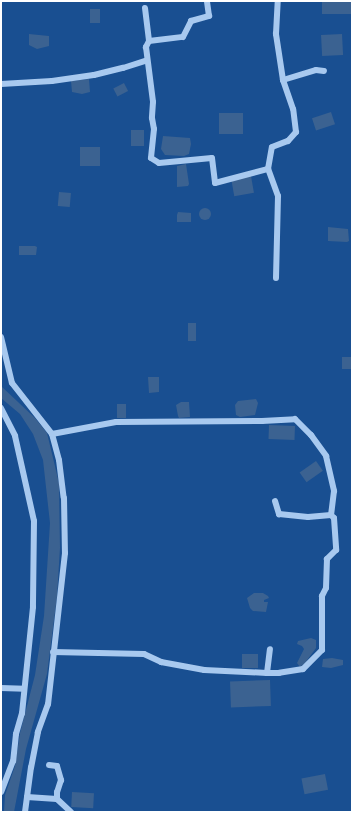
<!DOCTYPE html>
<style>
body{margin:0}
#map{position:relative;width:353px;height:813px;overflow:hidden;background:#194f91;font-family:"DM Sans",sans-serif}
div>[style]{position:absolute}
.water>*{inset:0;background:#3b6291;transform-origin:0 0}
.round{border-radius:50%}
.minor>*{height:6px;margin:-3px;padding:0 3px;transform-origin:3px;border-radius:3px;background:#a8c9ef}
span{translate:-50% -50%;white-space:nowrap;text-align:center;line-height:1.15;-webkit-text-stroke:3.5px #194f91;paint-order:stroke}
.frame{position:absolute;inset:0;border:2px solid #fff;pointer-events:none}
</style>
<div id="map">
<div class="water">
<i style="left:322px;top:1px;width:30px;height:13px"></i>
<i style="left:90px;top:9px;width:10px;height:14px"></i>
<i style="clip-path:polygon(29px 34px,49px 36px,49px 46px,37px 49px,29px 45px)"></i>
<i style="left:342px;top:34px;width:21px;height:21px;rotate:87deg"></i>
<i style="clip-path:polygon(89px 79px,90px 92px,82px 94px,72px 92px,71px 81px)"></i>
<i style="left:124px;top:83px;width:9px;height:12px;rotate:63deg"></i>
<i style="left:331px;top:112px;width:13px;height:20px;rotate:72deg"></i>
<i style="left:243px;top:113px;width:21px;height:24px;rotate:90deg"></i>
<i style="left:131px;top:130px;width:13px;height:16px"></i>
<i style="clip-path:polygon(163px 136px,190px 138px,191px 144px,189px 154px,184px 156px,165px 155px,161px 149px)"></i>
<i style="left:80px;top:147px;width:20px;height:19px"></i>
<i style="clip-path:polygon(186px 164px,189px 184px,188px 186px,177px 187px,177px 166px)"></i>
<i style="left:251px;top:176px;width:17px;height:20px;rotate:80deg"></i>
<i style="left:59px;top:192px;width:12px;height:14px;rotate:5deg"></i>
<i class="round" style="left:199px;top:208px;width:12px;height:12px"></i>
<i style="clip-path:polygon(178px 212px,191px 213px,191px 222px,177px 222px,177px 215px)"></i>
<i style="clip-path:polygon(328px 227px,348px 229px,349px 241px,347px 242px,328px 241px)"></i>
<i style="clip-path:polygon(19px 246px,35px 246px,37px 247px,36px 255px,19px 255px)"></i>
<i style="left:196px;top:323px;width:18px;height:8px;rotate:90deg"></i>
<i style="left:342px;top:357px;width:9px;height:12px"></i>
<i style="clip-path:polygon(159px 377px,159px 392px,149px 393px,148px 377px)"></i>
<i style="clip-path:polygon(1px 386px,35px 418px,47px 433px,59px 483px,60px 548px,57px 597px,47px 674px,26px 749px,14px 812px,4px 812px,5px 795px,15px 766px,20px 733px,35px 675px,44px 616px,50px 523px,43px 460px,33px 434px,20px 414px,1px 398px)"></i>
<i style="clip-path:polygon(256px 399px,258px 403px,255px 415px,240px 417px,236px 415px,235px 405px,238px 401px)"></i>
<i style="clip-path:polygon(181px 402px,189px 402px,190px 417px,179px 418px,178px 416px,176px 405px)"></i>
<i style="left:117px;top:404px;width:9px;height:14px"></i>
<i style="left:269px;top:425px;width:26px;height:14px;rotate:2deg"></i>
<i style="left:316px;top:461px;width:12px;height:20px;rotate:55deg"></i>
<i style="clip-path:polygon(254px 593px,263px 593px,268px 596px,269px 598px,264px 600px,264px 602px,268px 602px,266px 612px,253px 611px,250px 608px,247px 598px)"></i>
<i style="clip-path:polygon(311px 638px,316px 640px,316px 648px,305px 663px,300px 667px,297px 663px,304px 649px,302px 646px,297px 644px,298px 641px)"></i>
<i style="left:242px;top:654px;width:16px;height:14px"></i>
<i style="clip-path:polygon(332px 658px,343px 660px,343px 665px,331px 668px,322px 667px,323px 659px)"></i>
<i style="left:270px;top:680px;width:26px;height:40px;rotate:88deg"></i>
<i style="left:325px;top:774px;width:16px;height:24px;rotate:79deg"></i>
<i style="left:72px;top:792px;width:22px;height:15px;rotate:3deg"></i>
</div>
<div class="minor">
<i style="left:145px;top:8px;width:33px;rotate:83deg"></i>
<i style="left:149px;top:41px;width:34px;rotate:-7deg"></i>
<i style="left:183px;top:37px;width:18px;rotate:-63deg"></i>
<i style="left:191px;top:21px;width:19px;rotate:-16deg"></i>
<i style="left:209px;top:16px;width:15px;rotate:-98deg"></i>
<i style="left:149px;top:41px;width:7px;rotate:117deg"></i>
<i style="left:146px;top:47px;width:55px;rotate:82.7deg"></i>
<i style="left:153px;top:102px;width:16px;rotate:94deg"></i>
<i style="left:152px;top:118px;width:11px;rotate:80deg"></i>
<i style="left:154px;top:129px;width:29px;rotate:96deg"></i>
<i style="left:151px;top:158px;width:9px;rotate:32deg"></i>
<i style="left:159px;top:163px;width:53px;rotate:-5.4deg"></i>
<i style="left:212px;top:158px;width:25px;rotate:83deg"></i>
<i style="left:215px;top:183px;width:55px;rotate:-14.8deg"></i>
<i style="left:283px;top:80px;width:34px;rotate:-17deg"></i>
<i style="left:316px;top:70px;width:8px;rotate:7deg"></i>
<i style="left:1px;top:84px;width:51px;rotate:-3.4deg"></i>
<i style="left:52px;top:81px;width:42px;rotate:-8.1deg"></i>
<i style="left:94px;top:75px;width:30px;rotate:-14deg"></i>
<i style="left:123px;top:68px;width:25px;rotate:-18deg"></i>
<i style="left:276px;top:278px;width:82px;rotate:-88.6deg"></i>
<i style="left:278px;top:196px;width:29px;rotate:-110deg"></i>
<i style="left:268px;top:169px;width:22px;rotate:-80deg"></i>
<i style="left:272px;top:147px;width:17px;rotate:-21deg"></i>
<i style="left:288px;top:141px;width:12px;rotate:-48deg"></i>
<i style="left:296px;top:132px;width:23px;rotate:-97deg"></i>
<i style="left:293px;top:109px;width:31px;rotate:-109deg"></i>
<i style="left:283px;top:80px;width:47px;rotate:-98.7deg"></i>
<i style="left:276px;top:34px;width:33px;rotate:-87deg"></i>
<i style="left:1px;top:337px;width:47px;rotate:76.6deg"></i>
<i style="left:12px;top:383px;width:65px;rotate:51.9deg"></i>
<i style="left:52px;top:434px;width:27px;rotate:75deg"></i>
<i style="left:59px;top:460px;width:38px;rotate:83deg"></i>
<i style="left:64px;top:498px;width:55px;rotate:89deg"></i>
<i style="left:65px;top:553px;width:152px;rotate:96.4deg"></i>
<i style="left:48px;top:704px;width:30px;rotate:110deg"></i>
<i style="left:38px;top:732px;width:36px;rotate:101deg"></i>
<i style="left:31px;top:767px;width:45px;rotate:97.6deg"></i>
<i style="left:1px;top:408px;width:31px;rotate:63deg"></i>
<i style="left:15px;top:436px;width:87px;rotate:77.4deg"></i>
<i style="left:34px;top:521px;width:86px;rotate:90.7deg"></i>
<i style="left:33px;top:607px;width:107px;rotate:95.9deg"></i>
<i style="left:22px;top:713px;width:22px;rotate:106deg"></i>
<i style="left:16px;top:734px;width:27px;rotate:96deg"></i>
<i style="left:13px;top:761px;width:33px;rotate:111deg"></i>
<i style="left:52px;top:434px;width:65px;rotate:-10.6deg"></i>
<i style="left:116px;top:422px;width:146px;rotate:-0.4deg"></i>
<i style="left:262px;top:421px;width:33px;rotate:-3deg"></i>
<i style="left:295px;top:419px;width:23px;rotate:45deg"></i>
<i style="left:311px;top:435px;width:26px;rotate:54deg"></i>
<i style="left:326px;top:456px;width:36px;rotate:77deg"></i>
<i style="left:334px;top:491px;width:24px;rotate:97deg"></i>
<i style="left:331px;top:515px;width:4px;rotate:45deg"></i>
<i style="left:334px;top:518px;width:32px;rotate:86deg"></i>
<i style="left:336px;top:550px;width:13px;rotate:135deg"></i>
<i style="left:327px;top:559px;width:29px;rotate:92deg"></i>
<i style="left:326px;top:588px;width:9px;rotate:117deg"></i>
<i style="left:322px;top:596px;width:54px;rotate:90deg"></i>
<i style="left:322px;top:650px;width:27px;rotate:135deg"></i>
<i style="left:303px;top:669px;width:24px;rotate:171deg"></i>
<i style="left:279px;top:673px;width:12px;rotate:180deg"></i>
<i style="left:267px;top:673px;width:24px;rotate:-83deg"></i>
<i style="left:275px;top:501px;width:14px;rotate:73deg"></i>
<i style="left:279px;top:514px;width:29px;rotate:6deg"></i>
<i style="left:308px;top:517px;width:23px;rotate:-5deg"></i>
<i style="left:53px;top:652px;width:91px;rotate:1.3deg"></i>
<i style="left:144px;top:654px;width:19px;rotate:25deg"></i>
<i style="left:161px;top:662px;width:44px;rotate:10.5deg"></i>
<i style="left:204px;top:670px;width:63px;rotate:2.7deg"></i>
<i style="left:1px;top:688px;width:23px;rotate:2deg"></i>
<i style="left:49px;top:765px;width:8px;rotate:7deg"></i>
<i style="left:57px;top:766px;width:15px;rotate:74deg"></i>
<i style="left:61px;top:780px;width:13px;rotate:108deg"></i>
<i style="left:57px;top:792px;width:7px;rotate:90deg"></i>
<i style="left:27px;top:797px;width:30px;rotate:4deg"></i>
<i style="left:57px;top:799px;width:19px;rotate:43deg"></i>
</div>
<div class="frame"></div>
</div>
